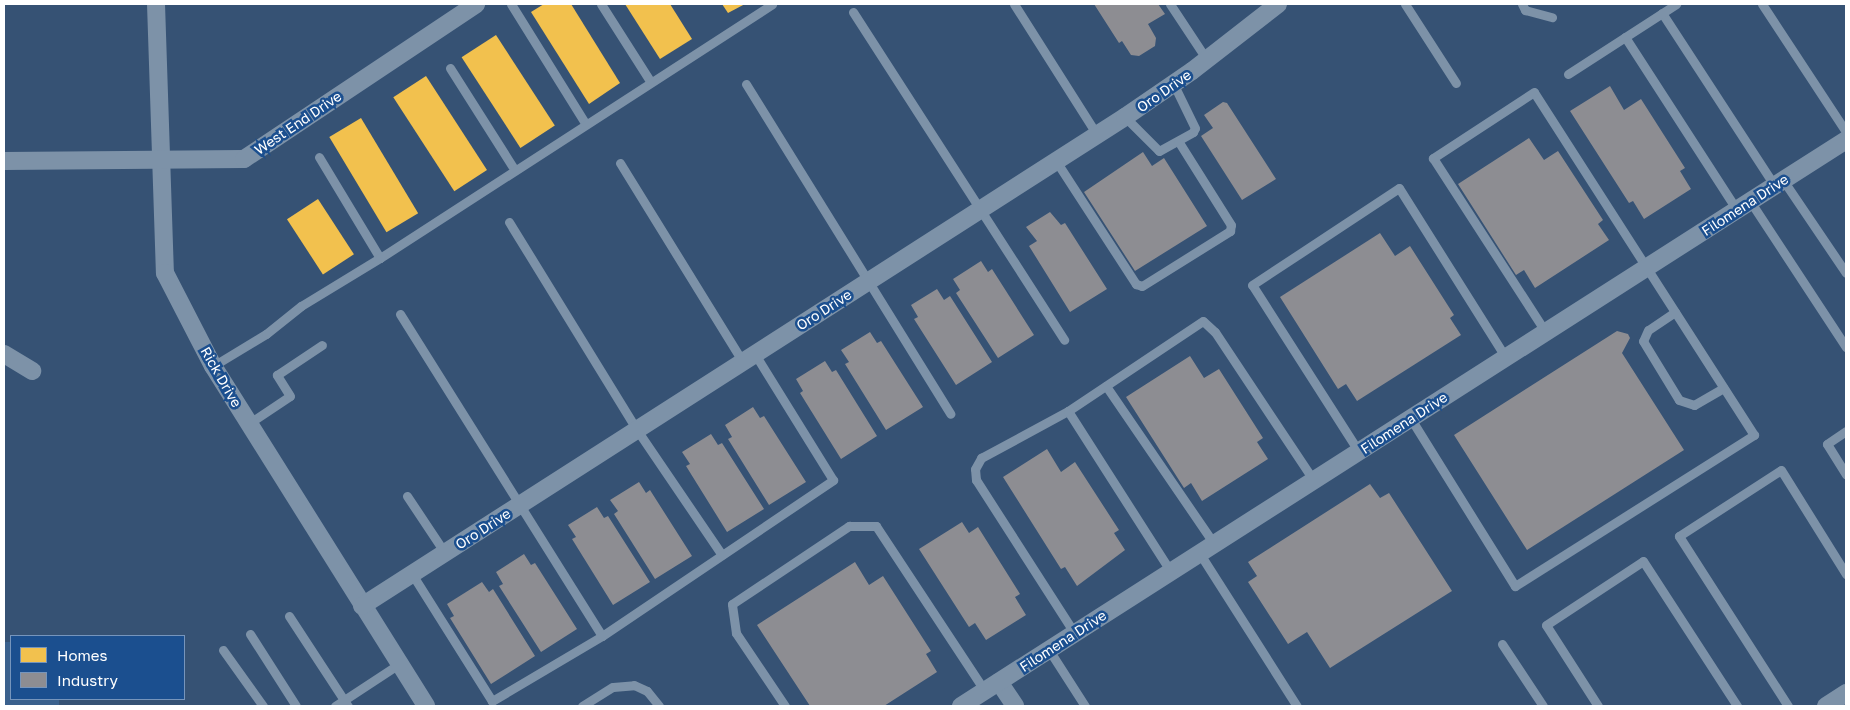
<!DOCTYPE html>
<style>
body{margin:0}
#map{position:relative;width:1850px;height:710px;overflow:hidden;background:#365274;font-family:"Golos Text",sans-serif}
div>[style]{position:absolute}
.water>*{inset:0;background:#3b618d}
.homes>*{inset:0;background:#f2c14e;transform-origin:0 0}
.industry>*{inset:0;background:#8d8d92}
.lane>*{height:9px;margin:-4.5px;padding:0 4.5px;transform-origin:4.5px;border-radius:4.5px;background:#7d92a8}
.street>*{height:18px;margin:-9px;padding:0 9px;transform-origin:9px;border-radius:9px;background:#7d92a8}
span{translate:-50% -50%;white-space:nowrap;text-align:center;line-height:1.15;-webkit-text-stroke:5px #1b4f8f;paint-order:stroke}
.street-label{font-size:14px;color:#fff}
.frame{position:absolute;inset:0;border:5px solid #fff;pointer-events:none}
.legend{position:absolute;left:10px;top:635px;width:175px;height:65px;box-sizing:border-box;background:#1b4f8f;border:1px solid #7695bc;margin:0;padding:6px 9px;list-style:none;font-size:15px;color:#fff}
.legend li{display:flex;align-items:center;gap:10px;height:25px}
.legend b{width:25px;border:1px solid #7695bc}
</style>
<div id="map">
<div class="water">
<i style="clip-path:polygon(4px 642px,11px 642px,11px 699px,59px 699px,59px 706px,4px 706px)"></i>
</div>
<div class="homes">
<i style="clip-path:polygon(544px 4px,571px 4px,620px 83px,589px 104px,531px 12px)"></i>
<i style="clip-path:polygon(625px 4px,670px 4px,692px 39px,660px 59px)"></i>
<i style="clip-path:polygon(722px 4px,745px 4px,728px 13px)"></i>
<i style="left:496px;top:35px;width:108px;height:41px;rotate:57deg"></i>
<i style="left:426px;top:76px;width:112px;height:39px;rotate:57deg"></i>
<i style="left:361px;top:118px;width:111px;height:37px;rotate:59deg"></i>
<i style="left:318px;top:199px;width:66px;height:37px;rotate:57deg"></i>
</div>
<div class="industry">
<i style="clip-path:polygon(1094px 4px,1158px 4px,1165px 14px,1148px 24px,1156px 38px,1155px 46px,1139px 56px,1131px 55px,1122px 41px,1119px 43px)"></i>
<i style="clip-path:polygon(1610px 86px,1624px 110px,1641px 99px,1685px 168px,1680px 171px,1691px 189px,1644px 219px,1633px 201px,1629px 203px,1570px 111px)"></i>
<i style="clip-path:polygon(1223px 102px,1227px 103px,1276px 179px,1242px 200px,1201px 136px,1213px 128px,1204px 115px)"></i>
<i style="clip-path:polygon(1529px 138px,1544px 160px,1558px 151px,1603px 220px,1598px 224px,1609px 240px,1535px 288px,1524px 270px,1516px 275px,1458px 184px)"></i>
<i style="clip-path:polygon(1143px 152px,1152px 166px,1164px 158px,1207px 226px,1135px 271px,1084px 192px)"></i>
<i style="clip-path:polygon(1050px 212px,1061px 225px,1065px 223px,1107px 289px,1070px 312px,1029px 246px,1037px 241px,1026px 227px)"></i>
<i style="clip-path:polygon(1380px 233px,1395px 256px,1410px 246px,1454px 315px,1450px 318px,1461px 335px,1357px 401px,1346px 384px,1338px 389px,1280px 297px)"></i>
<i style="clip-path:polygon(981px 261px,988px 272px,992px 269px,1034px 335px,998px 358px,956px 293px,960px 290px,953px 279px)"></i>
<i style="clip-path:polygon(937px 289px,944px 300px,950px 296px,992px 362px,956px 385px,914px 319px,918px 317px,911px 305px)"></i>
<i style="clip-path:polygon(1617px 331px,1628px 334px,1630px 338px,1622px 353px,1684px 450px,1527px 550px,1454px 435px)"></i>
<i style="clip-path:polygon(870px 332px,877px 343px,881px 341px,923px 407px,886px 430px,845px 364px,849px 362px,841px 350px)"></i>
<i style="clip-path:polygon(1190px 356px,1204px 378px,1219px 369px,1263px 438px,1257px 442px,1268px 459px,1202px 501px,1191px 483px,1184px 488px,1126px 397px)"></i>
<i style="clip-path:polygon(825px 361px,832px 372px,836px 370px,877px 436px,841px 459px,800px 393px,803px 391px,796px 379px)"></i>
<i style="clip-path:polygon(753px 407px,760px 418px,764px 416px,806px 482px,769px 505px,728px 439px,732px 437px,725px 425px)"></i>
<i style="clip-path:polygon(711px 434px,718px 445px,722px 443px,764px 509px,727px 532px,686px 466px,690px 464px,682px 452px)"></i>
<i style="clip-path:polygon(1047px 449px,1061px 472px,1075px 462px,1119px 530px,1114px 533px,1125px 550px,1077px 586px,1065px 567px,1061px 569px,1003px 477px)"></i>
<i style="clip-path:polygon(639px 482px,646px 493px,650px 490px,692px 556px,655px 579px,614px 514px,618px 511px,610px 500px)"></i>
<i style="clip-path:polygon(1370px 484px,1380px 498px,1389px 493px,1452px 591px,1330px 668px,1307px 632px,1288px 644px,1248px 582px,1257px 576px,1248px 562px)"></i>
<i style="clip-path:polygon(597px 507px,604px 518px,608px 516px,650px 582px,613px 605px,572px 539px,576px 537px,568px 525px)"></i>
<i style="clip-path:polygon(962px 522px,969px 533px,978px 527px,1020px 594px,1015px 597px,1026px 615px,986px 640px,975px 623px,969px 627px,919px 549px)"></i>
<i style="clip-path:polygon(524px 554px,531px 565px,535px 563px,577px 629px,541px 652px,499px 586px,503px 584px,496px 572px)"></i>
<i style="clip-path:polygon(855px 562px,869px 585px,883px 576px,931px 651px,926px 654px,937px 672px,884px 706px,810px 706px,757px 625px)"></i>
<i style="clip-path:polygon(482px 582px,489px 592px,493px 589px,535px 656px,491px 684px,450px 618px,454px 616px,447px 604px)"></i>
</div>
<div class="lane">
<i style="left:511px;top:4px;width:140px;rotate:58.1deg"></i>
<i style="left:601px;top:4px;width:91px;rotate:57.5deg"></i>
<i style="left:1014px;top:4px;width:155px;rotate:57.6deg"></i>
<i style="left:1170px;top:4px;width:67px;rotate:56.5deg"></i>
<i style="left:1405px;top:4px;width:94px;rotate:57.2deg"></i>
<i style="left:1522px;top:4px;width:7px;rotate:63deg"></i>
<i style="left:1525px;top:10px;width:28px;rotate:15deg"></i>
<i style="left:1762px;top:4px;width:153px;rotate:56.7deg"></i>
<i style="left:853px;top:12px;width:390px;rotate:57.2deg"></i>
<i style="left:1662px;top:13px;width:205px;rotate:56.9deg"></i>
<i style="left:1625px;top:37px;width:206px;rotate:57.1deg"></i>
<i style="left:450px;top:68px;width:120px;rotate:57.6deg"></i>
<i style="left:1568px;top:74px;width:129px;rotate:-32.9deg"></i>
<i style="left:746px;top:84px;width:388px;rotate:58.2deg"></i>
<i style="left:1125px;top:117px;width:48px;rotate:45deg"></i>
<i style="left:1159px;top:151px;width:39px;rotate:-29deg"></i>
<i style="left:1193px;top:132px;width:4px;rotate:-63deg"></i>
<i style="left:1195px;top:128px;width:48px;rotate:-116deg"></i>
<i style="left:319px;top:157px;width:118px;rotate:58.9deg"></i>
<i style="left:1056px;top:161px;width:147px;rotate:57deg"></i>
<i style="left:1136px;top:284px;width:6px;rotate:18deg"></i>
<i style="left:1142px;top:286px;width:104px;rotate:-32deg"></i>
<i style="left:1230px;top:231px;width:6px;rotate:-81deg"></i>
<i style="left:1231px;top:225px;width:99px;rotate:-122.2deg"></i>
<i style="left:620px;top:163px;width:234px;rotate:58.3deg"></i>
<i style="left:1783px;top:180px;width:112px;rotate:55.9deg"></i>
<i style="left:1750px;top:201px;width:175px;rotate:56.7deg"></i>
<i style="left:509px;top:222px;width:244px;rotate:58.4deg"></i>
<i style="left:637px;top:430px;width:151px;rotate:55.8deg"></i>
<i style="left:1675px;top:312px;width:32px;rotate:146deg"></i>
<i style="left:1648px;top:330px;width:12px;rotate:114deg"></i>
<i style="left:1643px;top:341px;width:69px;rotate:58.6deg"></i>
<i style="left:1679px;top:400px;width:16px;rotate:18deg"></i>
<i style="left:1694px;top:405px;width:34px;rotate:-30deg"></i>
<i style="left:400px;top:314px;width:380px;rotate:57.9deg"></i>
<i style="left:602px;top:636px;width:128px;rotate:149.4deg"></i>
<i style="left:492px;top:701px;width:150px;rotate:-122.2deg"></i>
<i style="left:213px;top:366px;width:62px;rotate:-31.1deg"></i>
<i style="left:266px;top:334px;width:45px;rotate:-38.7deg"></i>
<i style="left:301px;top:306px;width:92px;rotate:-31.3deg"></i>
<i style="left:380px;top:258px;width:467px;rotate:-32.9deg"></i>
<i style="left:1106px;top:386px;width:191px;rotate:55.6deg"></i>
<i style="left:1068px;top:411px;width:191px;rotate:57.4deg"></i>
<i style="left:1411px;top:419px;width:197px;rotate:58.1deg"></i>
<i style="left:1515px;top:586px;width:283px;rotate:-32.3deg"></i>
<i style="left:1754px;top:435px;width:407px;rotate:-122.7deg"></i>
<i style="left:1534px;top:92px;width:121px;rotate:146.8deg"></i>
<i style="left:1433px;top:158px;width:208px;rotate:57.1deg"></i>
<i style="left:248px;top:424px;width:50px;rotate:-33.7deg"></i>
<i style="left:290px;top:396px;width:25px;rotate:-122deg"></i>
<i style="left:277px;top:375px;width:54px;rotate:-33.7deg"></i>
<i style="left:1846px;top:431px;width:23px;rotate:146deg"></i>
<i style="left:1827px;top:444px;width:36px;rotate:58deg"></i>
<i style="left:1359px;top:452px;width:198px;rotate:-122.6deg"></i>
<i style="left:1252px;top:285px;width:176px;rotate:-33.4deg"></i>
<i style="left:1399px;top:188px;width:201px;rotate:57.8deg"></i>
<i style="left:407px;top:496px;width:69px;rotate:56.3deg"></i>
<i style="left:1200px;top:554px;width:180px;rotate:57.5deg"></i>
<i style="left:289px;top:616px;width:108px;rotate:56.8deg"></i>
<i style="left:250px;top:634px;width:85px;rotate:57.4deg"></i>
<i style="left:1075px;top:634px;width:183px;rotate:-122.7deg"></i>
<i style="left:976px;top:480px;width:11px;rotate:-95deg"></i>
<i style="left:975px;top:469px;width:13px;rotate:-61deg"></i>
<i style="left:981px;top:458px;width:99px;rotate:-28.4deg"></i>
<i style="left:1068px;top:411px;width:162px;rotate:-33.7deg"></i>
<i style="left:1203px;top:321px;width:16px;rotate:43deg"></i>
<i style="left:1215px;top:332px;width:179px;rotate:56.4deg"></i>
<i style="left:602px;top:636px;width:279px;rotate:-34deg"></i>
<i style="left:833px;top:480px;width:148px;rotate:-121.8deg"></i>
<i style="left:1502px;top:644px;width:74px;rotate:56.5deg"></i>
<i style="left:223px;top:650px;width:69px;rotate:54.5deg"></i>
<i style="left:1049px;top:650px;width:67px;rotate:57.3deg"></i>
<i style="left:335px;top:706px;width:77px;rotate:-33.3deg"></i>
<i style="left:582px;top:706px;width:36px;rotate:-32deg"></i>
<i style="left:613px;top:687px;width:21px;rotate:-5deg"></i>
<i style="left:634px;top:685px;width:14px;rotate:25deg"></i>
<i style="left:647px;top:691px;width:19px;rotate:51deg"></i>
<i style="left:785px;top:706px;width:88px;rotate:-123.9deg"></i>
<i style="left:736px;top:633px;width:29px;rotate:-98deg"></i>
<i style="left:732px;top:604px;width:141px;rotate:-33.7deg"></i>
<i style="left:849px;top:526px;width:27px"></i>
<i style="left:876px;top:526px;width:198px;rotate:56.6deg"></i>
<i style="left:1598px;top:706px;width:96px;rotate:-122.7deg"></i>
<i style="left:1546px;top:625px;width:116px;rotate:-33.4deg"></i>
<i style="left:1643px;top:561px;width:173px;rotate:57deg"></i>
<i style="left:1788px;top:706px;width:202px;rotate:-122.7deg"></i>
<i style="left:1679px;top:536px;width:121px;rotate:-32.9deg"></i>
<i style="left:1781px;top:470px;width:123px;rotate:58deg"></i>
</div>
<div class="street">
<i style="left:156px;top:4px;width:269px;rotate:88.1deg"></i>
<i style="left:165px;top:273px;width:105px;rotate:62.7deg"></i>
<i style="left:213px;top:366px;width:401px;rotate:57.9deg"></i>
<i style="left:4px;top:161px;width:240px;rotate:-0.5deg"></i>
<i style="left:244px;top:159px;width:279px;rotate:-33.7deg"></i>
<i style="left:4px;top:354px;width:33px;rotate:31deg"></i>
<i style="left:362px;top:606px;width:906px;rotate:-32.66deg"></i>
<i style="left:1125px;top:117px;width:81px;rotate:-34.5deg"></i>
<i style="left:1192px;top:71px;width:109px;rotate:-37.9deg"></i>
<i style="left:999px;top:682px;width:29px;rotate:56deg"></i>
<i style="left:961px;top:706px;width:1051px;rotate:-32.6deg"></i>
<i style="left:1826px;top:706px;width:24px;rotate:-33deg"></i>
</div>
<div class="street-label">
<span style="left:1164px;top:91px;rotate:-35deg">Oro Drive</span>
<span style="left:298px;top:123px;rotate:-34deg">West End Drive</span>
<span style="left:1745px;top:205px;rotate:-33deg">Filomena Drive</span>
<span style="left:824px;top:310px;rotate:-33deg">Oro Drive</span>
<span style="left:221px;top:377px;rotate:60deg">Rick Drive</span>
<span style="left:1404px;top:423px;rotate:-33deg">Filomena Drive</span>
<span style="left:483px;top:529px;rotate:-33deg">Oro Drive</span>
<span style="left:1063px;top:641px;rotate:-33deg">Filomena Drive</span>
</div>
<div class="frame"></div>
<ul class="legend">
<li><b style="height:14px;background:#f2c14e"></b>Homes</li>
<li><b style="height:14px;background:#8d8d92"></b>Industry</li>
</ul>
</div>
